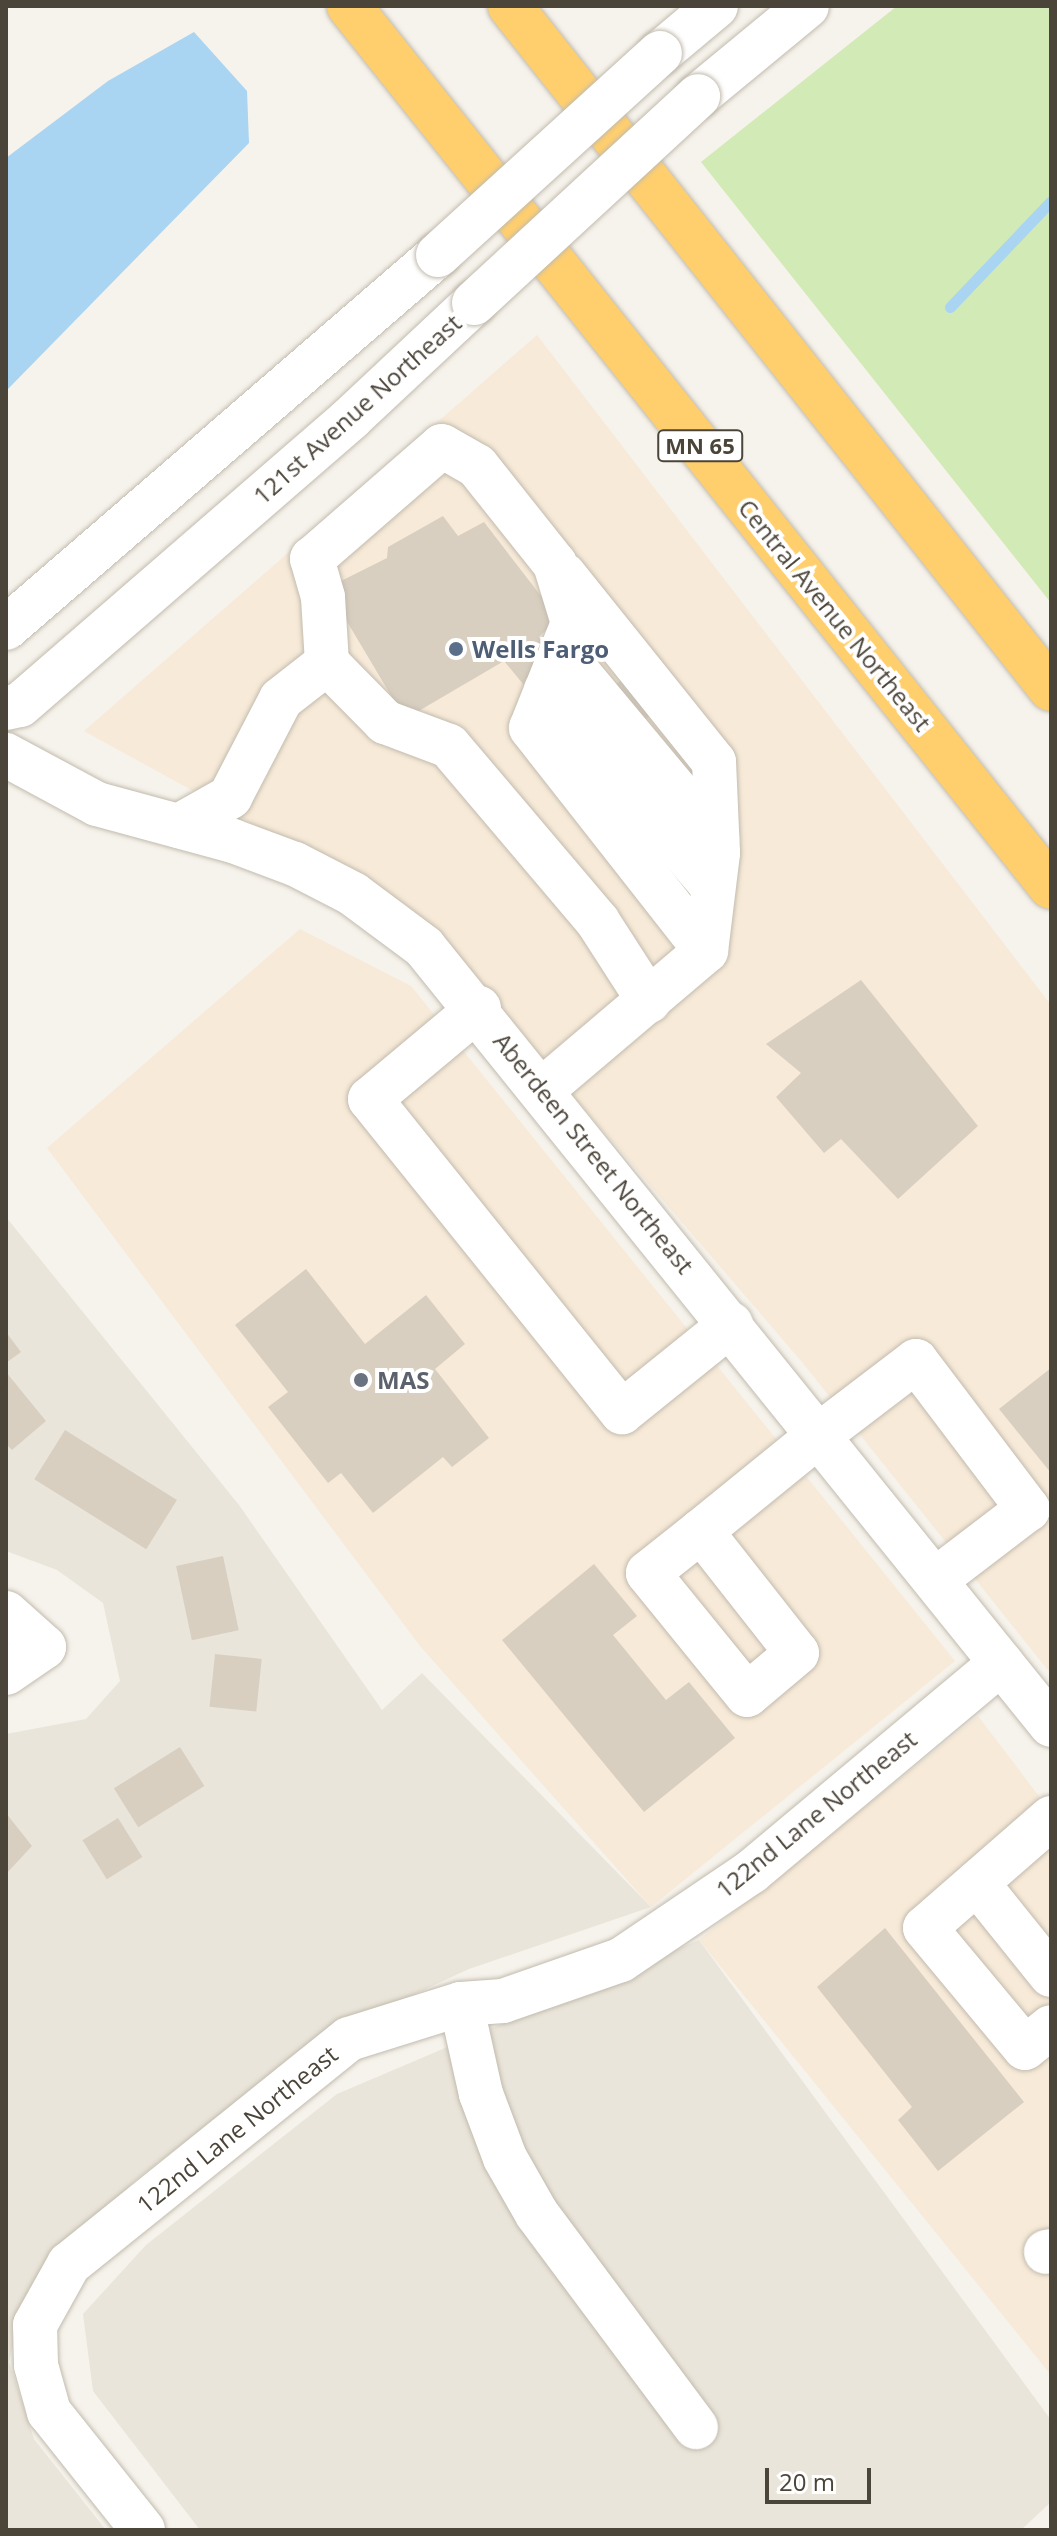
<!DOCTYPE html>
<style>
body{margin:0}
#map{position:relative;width:1057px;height:2536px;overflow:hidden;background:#f6f3ec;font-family:"Open Sans",sans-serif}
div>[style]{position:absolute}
.residential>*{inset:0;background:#eae5da}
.commercial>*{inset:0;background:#f7ead8}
.green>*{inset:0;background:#d2eab5}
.water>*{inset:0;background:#a9d4f2}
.stream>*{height:11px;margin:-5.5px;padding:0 5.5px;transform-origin:5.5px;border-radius:5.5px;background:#a9d4f2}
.building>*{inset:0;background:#d8cfc1;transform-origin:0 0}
.roads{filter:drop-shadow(0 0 2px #c2bbae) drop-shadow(0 0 2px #c2bbae)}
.minor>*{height:44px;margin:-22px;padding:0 22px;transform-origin:22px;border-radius:22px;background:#fff}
.highway>*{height:44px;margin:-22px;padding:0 22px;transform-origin:22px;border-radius:22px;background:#ffcf6e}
.bridges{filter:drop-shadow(0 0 2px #c2bbae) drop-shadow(0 0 2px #c2bbae)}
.minor-bridge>*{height:44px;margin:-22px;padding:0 22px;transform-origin:22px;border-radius:22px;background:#fff}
.dots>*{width:22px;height:22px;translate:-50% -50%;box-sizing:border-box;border:4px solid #fff;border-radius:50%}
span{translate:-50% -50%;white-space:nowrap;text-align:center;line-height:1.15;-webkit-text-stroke:8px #fff;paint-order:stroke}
.shield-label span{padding:2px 6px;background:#fff;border:2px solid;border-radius:6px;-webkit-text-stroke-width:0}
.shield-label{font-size:22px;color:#4b4439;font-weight:700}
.street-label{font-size:24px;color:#4b4439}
.service-label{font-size:24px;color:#4e5e75;font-weight:700}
.left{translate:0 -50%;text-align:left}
.worship-label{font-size:24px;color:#5b616d;font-weight:700}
.frame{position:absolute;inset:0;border:8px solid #4b4439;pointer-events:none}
.scale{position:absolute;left:765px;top:2468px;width:106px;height:36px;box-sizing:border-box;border:4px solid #4b4439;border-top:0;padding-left:10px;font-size:24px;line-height:28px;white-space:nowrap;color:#4b4439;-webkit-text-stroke:6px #fff;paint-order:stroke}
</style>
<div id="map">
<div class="residential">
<i style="clip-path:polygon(6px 1217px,239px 1505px,382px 1710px,422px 1673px,651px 1907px,469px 1969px,322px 2037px,134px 2181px,23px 2304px,9px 2362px,34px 2439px,106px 2530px,6px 2530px,6px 1734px,86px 1719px,120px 1681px,103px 1603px,57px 1570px,6px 1551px)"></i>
<i style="clip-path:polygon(699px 1940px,1051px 2420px,1051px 2502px,1021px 2530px,200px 2530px,93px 2391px,83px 2314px,146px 2245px,337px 2094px)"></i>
</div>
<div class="commercial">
<i style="clip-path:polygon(537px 335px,1051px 1005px,1051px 1674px,802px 1362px,417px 914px,84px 731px)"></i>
<i style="clip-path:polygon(300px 929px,411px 986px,955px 1661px,651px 1907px,420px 1646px,47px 1148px)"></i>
<i style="clip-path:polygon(978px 1716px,1051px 1812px,1051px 2375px,699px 1940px)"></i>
</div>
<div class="green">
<i style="clip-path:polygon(897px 6px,1051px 6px,1051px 603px,701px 162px)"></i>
</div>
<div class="water">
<i style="clip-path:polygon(194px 32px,247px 91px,249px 143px,6px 391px,6px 158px,108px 81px)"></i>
</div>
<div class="stream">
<i style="left:950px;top:307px;width:146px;rotate:-46.4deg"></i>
</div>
<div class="building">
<i style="clip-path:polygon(443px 516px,458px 536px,484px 522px,558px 618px,539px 637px,589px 703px,626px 677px,655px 712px,589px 764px,504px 661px,405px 719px,327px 588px,387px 558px,388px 547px)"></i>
<i style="clip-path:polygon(861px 980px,978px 1126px,898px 1199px,841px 1139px,824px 1153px,776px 1097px,801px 1073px,766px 1044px)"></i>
<i style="clip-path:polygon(306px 1269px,365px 1344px,426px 1295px,465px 1344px,435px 1369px,489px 1438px,452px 1467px,443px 1457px,373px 1513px,341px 1473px,328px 1483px,268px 1407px,288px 1392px,235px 1325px)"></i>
<i style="clip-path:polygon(6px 1332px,21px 1352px,6px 1363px)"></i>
<i style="clip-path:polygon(1051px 1368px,1051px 1473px,999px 1409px)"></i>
<i style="clip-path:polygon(6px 1372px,46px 1421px,12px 1450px,6px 1444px)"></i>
<i style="left:65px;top:1430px;width:132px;height:58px;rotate:32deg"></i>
<i style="left:223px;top:1556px;width:76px;height:48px;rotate:78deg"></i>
<i style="clip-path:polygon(594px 1564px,637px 1616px,613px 1635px,666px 1700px,689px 1682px,735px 1738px,644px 1812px,502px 1640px)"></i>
<i style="left:215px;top:1654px;width:47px;height:53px;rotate:6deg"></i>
<i style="left:180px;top:1747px;width:46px;height:78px;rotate:58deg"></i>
<i style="clip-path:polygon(6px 1813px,32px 1846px,6px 1874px)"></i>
<i style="left:118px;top:1818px;width:46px;height:42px;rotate:58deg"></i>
<i style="clip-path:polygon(885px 1928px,1024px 2102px,938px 2171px,898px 2120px,912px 2107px,817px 1987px)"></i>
</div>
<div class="roads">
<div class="minor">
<i style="left:660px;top:53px;width:73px;rotate:-40deg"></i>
<i style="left:698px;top:96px;width:141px;rotate:-39.5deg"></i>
<i style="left:6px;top:628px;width:571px;rotate:-40.81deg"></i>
<i style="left:561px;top:652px;width:244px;rotate:50.2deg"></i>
<i style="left:327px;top:663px;width:83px;rotate:45.5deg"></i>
<i style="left:385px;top:722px;width:68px;rotate:20.6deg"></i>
<i style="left:449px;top:746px;width:231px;rotate:49.7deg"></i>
<i style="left:598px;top:922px;width:94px;rotate:57.2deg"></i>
<i style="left:546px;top:690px;width:258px;rotate:49.7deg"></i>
<i style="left:6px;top:708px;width:14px;rotate:-12deg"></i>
<i style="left:20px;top:705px;width:438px;rotate:-40.9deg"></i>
<i style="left:351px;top:418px;width:168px;rotate:-43.1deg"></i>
<i style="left:6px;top:755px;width:103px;rotate:28.3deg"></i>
<i style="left:97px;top:804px;width:141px;rotate:15.2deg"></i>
<i style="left:233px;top:841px;width:66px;rotate:20.4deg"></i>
<i style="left:295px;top:864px;width:65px;rotate:27.3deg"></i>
<i style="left:353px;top:894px;width:89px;rotate:36.7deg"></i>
<i style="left:424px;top:947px;width:999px;rotate:51.13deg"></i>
<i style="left:179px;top:826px;width:59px;rotate:-29.6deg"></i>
<i style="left:230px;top:797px;width:110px;rotate:-62.5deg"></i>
<i style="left:281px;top:699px;width:58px;rotate:-38deg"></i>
<i style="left:327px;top:663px;width:66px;rotate:-93.5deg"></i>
<i style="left:323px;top:597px;width:40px;rotate:-106deg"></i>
<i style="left:312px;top:559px;width:172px;rotate:-41deg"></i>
<i style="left:442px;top:446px;width:40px;rotate:29.7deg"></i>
<i style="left:477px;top:466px;width:125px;rotate:51.5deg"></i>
<i style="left:555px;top:564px;width:62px;rotate:73deg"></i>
<i style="left:573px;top:623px;width:113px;rotate:111.8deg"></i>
<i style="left:531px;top:728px;width:283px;rotate:51.9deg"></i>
<i style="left:479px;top:1008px;width:142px;rotate:140.1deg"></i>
<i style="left:370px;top:1099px;width:402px;rotate:51.2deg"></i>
<i style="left:622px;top:1412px;width:140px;rotate:-38.9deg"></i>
<i style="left:543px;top:1089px;width:214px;rotate:-40.3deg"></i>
<i style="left:706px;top:951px;width:99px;rotate:-83deg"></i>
<i style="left:718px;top:853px;width:91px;rotate:-92.5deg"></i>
<i style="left:714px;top:762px;width:240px;rotate:-128.7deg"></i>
<i style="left:701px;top:1531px;width:155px;rotate:51.8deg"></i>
<i style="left:797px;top:1653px;width:65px;rotate:140deg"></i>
<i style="left:747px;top:1695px;width:157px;rotate:-129.1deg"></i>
<i style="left:648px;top:1573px;width:68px;rotate:-38.4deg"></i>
<i style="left:701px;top:1531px;width:152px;rotate:-39.1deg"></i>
<i style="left:819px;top:1435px;width:122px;rotate:-37.3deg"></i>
<i style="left:916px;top:1361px;width:186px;rotate:52.9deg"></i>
<i style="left:1028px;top:1509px;width:117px;rotate:142.6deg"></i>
<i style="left:6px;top:1613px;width:51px;rotate:41.8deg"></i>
<i style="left:44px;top:1647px;width:46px;rotate:145.6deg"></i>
<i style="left:1051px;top:1818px;width:167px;rotate:138.9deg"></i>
<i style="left:925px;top:1928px;width:156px;rotate:50.2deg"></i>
<i style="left:1025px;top:2048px;width:33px;rotate:-39deg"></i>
<i style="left:977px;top:1883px;width:118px;rotate:51.2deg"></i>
<i style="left:461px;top:2004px;width:92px;rotate:77.5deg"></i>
<i style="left:481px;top:2094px;width:68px;rotate:69.4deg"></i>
<i style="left:505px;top:2158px;width:64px;rotate:60.3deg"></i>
<i style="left:537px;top:2214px;width:266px;rotate:53.3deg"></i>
<i style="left:1046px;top:2252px;width:5px;rotate:-11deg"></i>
<i style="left:143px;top:2530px;width:151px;rotate:-128.5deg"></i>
<i style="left:49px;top:2412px;width:49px;rotate:-105.5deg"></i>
<i style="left:36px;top:2365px;width:40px;rotate:-91.4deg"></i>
<i style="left:35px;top:2325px;width:70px;rotate:-60.9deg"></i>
<i style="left:69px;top:2264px;width:359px;rotate:-38.8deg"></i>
<i style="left:349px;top:2039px;width:117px;rotate:-17.4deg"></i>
<i style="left:461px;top:2004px;width:42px;rotate:-4.1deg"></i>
<i style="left:503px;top:2001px;width:125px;rotate:-19.2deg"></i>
<i style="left:621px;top:1960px;width:157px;rotate:-34.1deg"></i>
<i style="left:751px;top:1872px;width:326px;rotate:-39.9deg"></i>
</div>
<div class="highway">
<i style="left:349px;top:6px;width:1126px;rotate:51.45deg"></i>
<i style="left:510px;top:6px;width:871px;rotate:51.62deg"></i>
</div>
</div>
<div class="bridges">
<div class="minor-bridge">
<i style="left:438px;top:255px;width:300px;rotate:-42.3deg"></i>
<i style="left:474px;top:303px;width:305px;rotate:-42.7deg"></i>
</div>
</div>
<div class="dots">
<i style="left:456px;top:649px;background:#5c6f8a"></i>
<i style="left:361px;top:1380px;background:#6b7280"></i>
</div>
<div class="shield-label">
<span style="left:700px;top:446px">MN 65</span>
</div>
<div class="street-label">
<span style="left:357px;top:409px;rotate:-42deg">121st Avenue Northeast</span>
<span style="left:835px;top:615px;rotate:51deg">Central Avenue Northeast</span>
<span style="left:594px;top:1153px;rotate:51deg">Aberdeen Street Northeast</span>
<span style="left:816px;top:1814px;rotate:-39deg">122nd Lane Northeast</span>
<span style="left:237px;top:2129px;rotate:-39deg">122nd Lane Northeast</span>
</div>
<div class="service-label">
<span class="left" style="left:472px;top:649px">Wells Fargo</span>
</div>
<div class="worship-label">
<span class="left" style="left:377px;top:1380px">MAS</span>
</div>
<div class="frame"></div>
<div class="scale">20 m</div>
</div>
